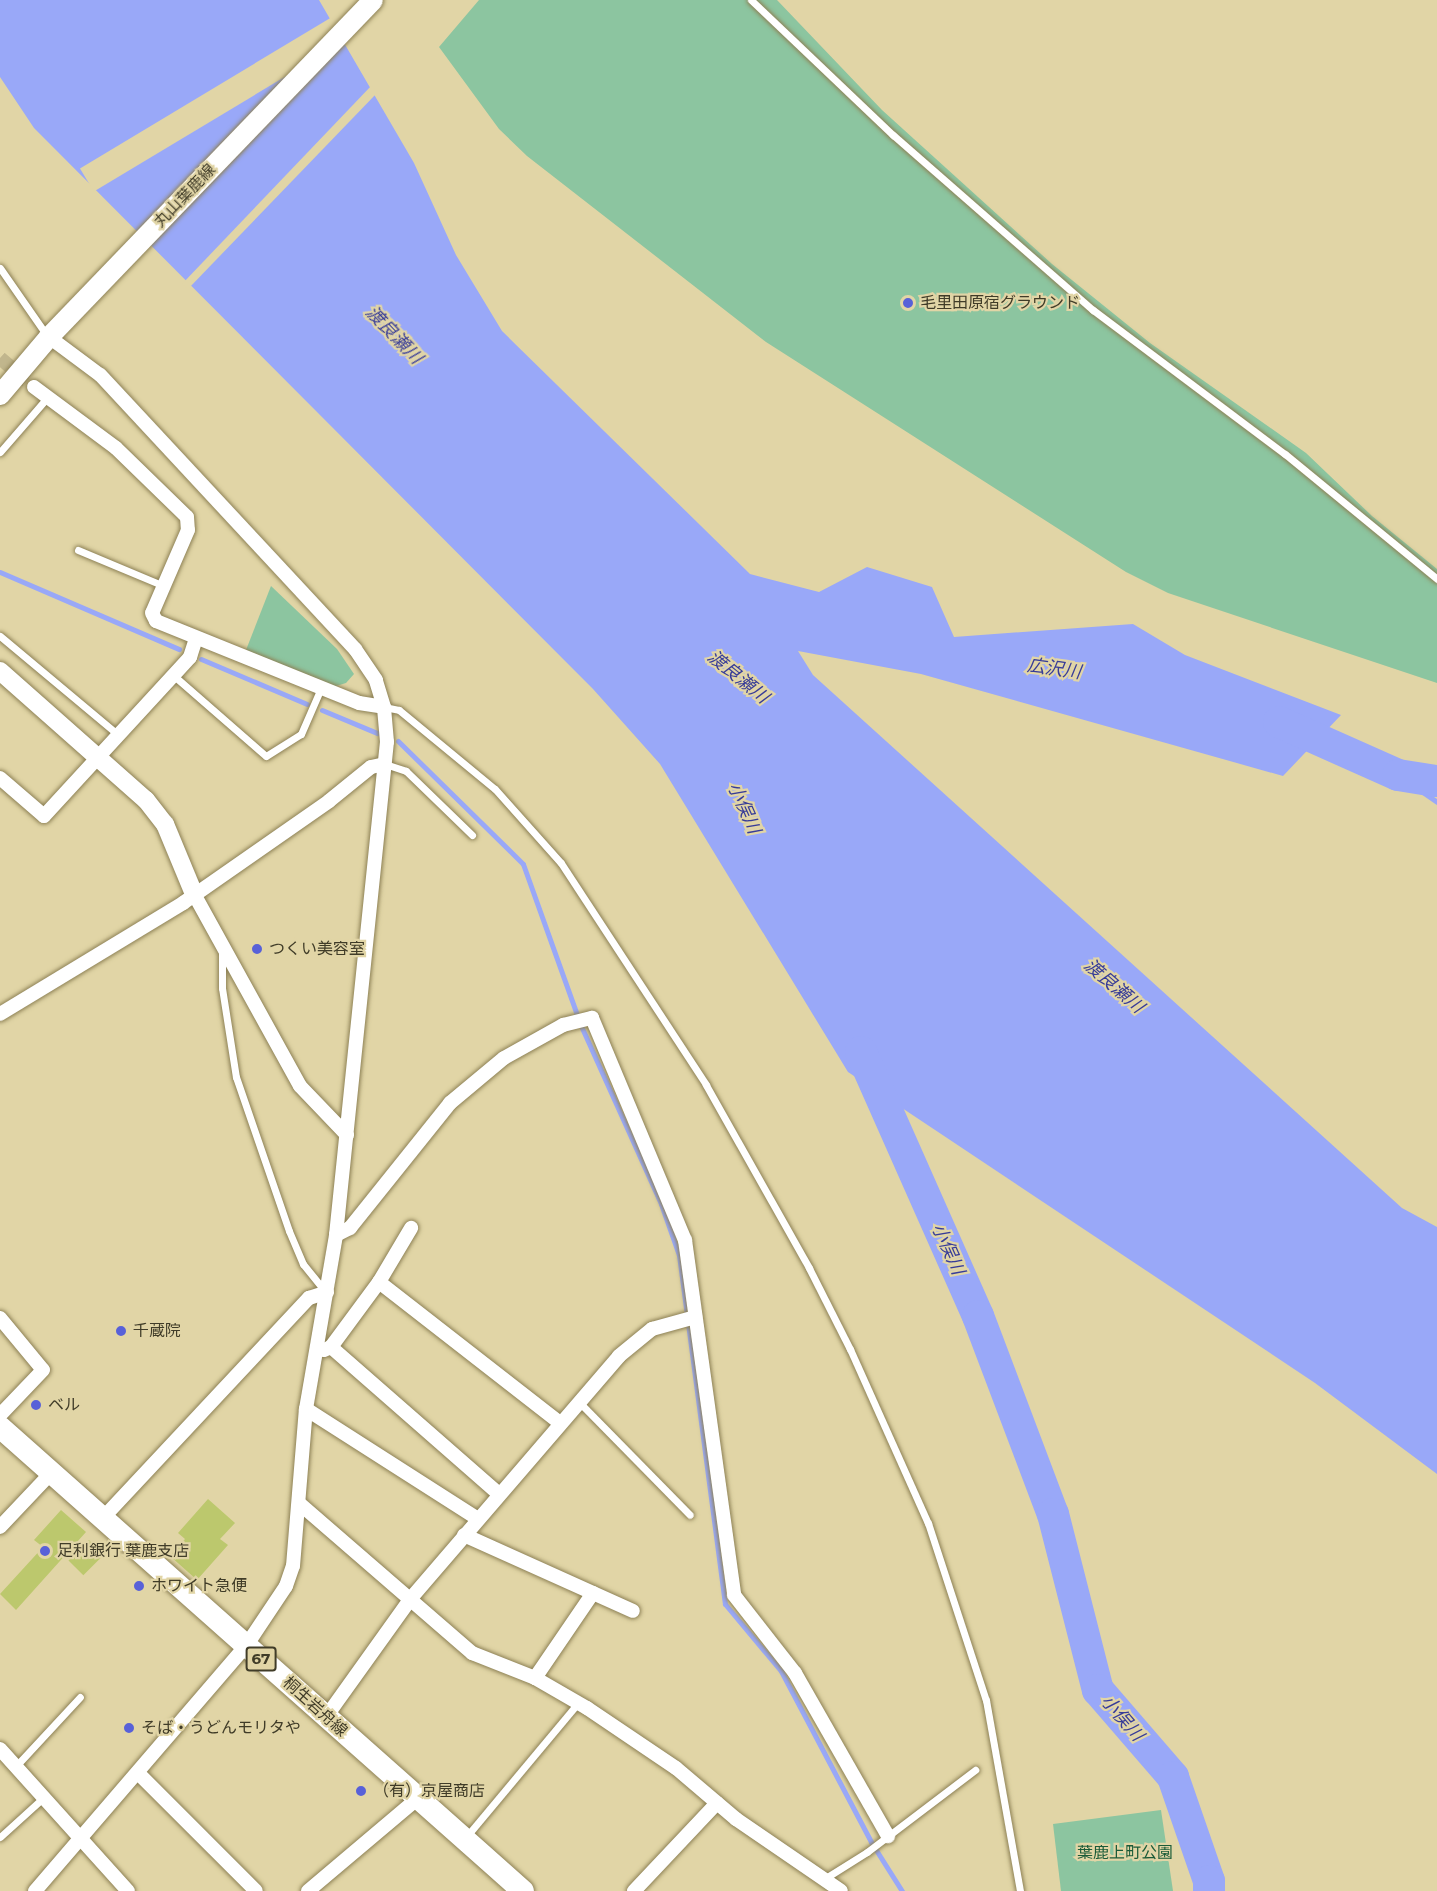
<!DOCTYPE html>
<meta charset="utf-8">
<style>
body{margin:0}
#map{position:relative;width:1437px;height:1891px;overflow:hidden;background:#e1d5a6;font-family:Montserrat,"Noto Sans JP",sans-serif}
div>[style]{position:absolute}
.green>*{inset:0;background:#8cc5a0}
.water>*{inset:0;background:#99a8f8}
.pier>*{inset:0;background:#e1d5a6;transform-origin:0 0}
.stream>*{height:5px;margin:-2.5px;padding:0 2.5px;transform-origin:2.5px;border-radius:2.5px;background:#99a8f8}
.river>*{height:32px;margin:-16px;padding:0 16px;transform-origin:16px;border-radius:16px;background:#99a8f8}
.building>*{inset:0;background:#bcc86d;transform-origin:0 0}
.minor-tunnel>*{height:14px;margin-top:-7px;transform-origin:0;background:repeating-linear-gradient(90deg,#c1b68d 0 14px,transparent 0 21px)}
.roads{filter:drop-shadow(0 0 2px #8d8155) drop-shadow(0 0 2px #8d8155)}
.service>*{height:7px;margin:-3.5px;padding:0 3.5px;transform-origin:3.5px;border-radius:3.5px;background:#fff}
.minor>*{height:14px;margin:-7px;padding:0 7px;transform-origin:7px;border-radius:7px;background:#fff}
.tertiary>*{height:18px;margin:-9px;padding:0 9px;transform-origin:9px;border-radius:9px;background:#fff}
.secondary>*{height:20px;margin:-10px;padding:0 10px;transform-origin:10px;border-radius:10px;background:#fff}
.primary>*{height:22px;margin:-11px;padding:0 11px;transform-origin:11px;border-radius:11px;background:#fff}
.dots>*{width:16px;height:16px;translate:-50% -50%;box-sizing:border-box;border:3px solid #e1d5a6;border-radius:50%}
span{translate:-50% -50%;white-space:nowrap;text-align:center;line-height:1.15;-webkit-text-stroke:4.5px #e1d5a6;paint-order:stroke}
.shield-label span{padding:2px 4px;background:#e1d5a6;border:2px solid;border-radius:4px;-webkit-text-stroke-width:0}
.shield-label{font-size:15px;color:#403c28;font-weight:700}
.street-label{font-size:16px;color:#403c28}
.poi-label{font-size:16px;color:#403c28}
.left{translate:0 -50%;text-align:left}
.park-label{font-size:16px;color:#1a5b38}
.water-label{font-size:18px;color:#373c98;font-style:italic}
</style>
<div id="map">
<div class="green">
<i style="clip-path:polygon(479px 0,777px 0,882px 110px,1052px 264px,1150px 343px,1306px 453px,1372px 516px,1437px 569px,1437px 683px,1168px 593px,1126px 572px,766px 342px,527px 156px,499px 129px,439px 47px)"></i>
<i style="clip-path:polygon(271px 586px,337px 649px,354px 674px,346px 683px,333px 687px,246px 650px)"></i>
<i style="clip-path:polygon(1161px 1810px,1173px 1891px,1061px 1891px,1053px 1824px)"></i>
</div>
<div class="water">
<i style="clip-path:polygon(0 0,319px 0,414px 163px,456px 255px,502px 331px,750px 574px,819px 592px,867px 567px,932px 587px,954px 637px,1133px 624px,1185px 655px,1341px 715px,1283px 776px,921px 674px,798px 651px,813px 675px,1402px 1208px,1437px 1227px,1437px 1474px,1315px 1383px,848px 1072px,660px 764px,593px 689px,34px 128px,0 77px)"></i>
</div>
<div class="pier">
<i style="left:332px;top:17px;width:27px;height:294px;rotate:59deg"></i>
<i style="clip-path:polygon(372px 85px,377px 93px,188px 289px,182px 284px)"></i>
</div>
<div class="stream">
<i style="left:0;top:572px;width:195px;rotate:23.3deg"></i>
<i style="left:201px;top:659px;width:115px;rotate:23deg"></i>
<i style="left:322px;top:710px;width:60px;rotate:22.7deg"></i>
<i style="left:398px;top:741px;width:175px;rotate:44.5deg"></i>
<i style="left:523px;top:864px;width:160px;rotate:70.3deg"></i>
<i style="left:1398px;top:775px;width:47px;rotate:34.7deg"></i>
<i style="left:582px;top:1028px;width:193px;rotate:65.8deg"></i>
<i style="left:661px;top:1204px;width:54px;rotate:70.6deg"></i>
<i style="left:679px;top:1255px;width:352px;rotate:82.5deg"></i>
<i style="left:725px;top:1604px;width:87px;rotate:50.1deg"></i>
<i style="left:781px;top:1671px;width:193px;rotate:62.2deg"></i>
<i style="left:871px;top:1842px;width:58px;rotate:57.7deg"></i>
</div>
<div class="river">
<i style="left:1279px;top:722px;width:130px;rotate:24deg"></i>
<i style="left:1398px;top:775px;width:39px;rotate:9deg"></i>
<i style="left:861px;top:1052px;width:289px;rotate:66.1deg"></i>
<i style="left:978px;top:1316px;width:212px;rotate:69.3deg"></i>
<i style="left:1053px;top:1514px;width:182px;rotate:75.7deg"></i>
<i style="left:1098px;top:1690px;width:115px;rotate:49.2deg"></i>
<i style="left:1173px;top:1777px;width:110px;rotate:70.9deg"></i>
<i style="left:1209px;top:1881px;width:10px;rotate:90deg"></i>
</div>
<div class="building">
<i style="clip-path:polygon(208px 1499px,235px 1523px,220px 1539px,228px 1545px,197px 1580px,170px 1556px,185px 1539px,178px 1533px)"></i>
<i style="clip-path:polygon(61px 1510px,86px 1532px,16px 1610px,0 1594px,43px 1547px,34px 1540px)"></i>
<i style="left:89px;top:1540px;width:21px;height:29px;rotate:45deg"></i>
</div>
<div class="minor-tunnel">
<i style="left:0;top:358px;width:45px;rotate:40.5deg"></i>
</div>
<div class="roads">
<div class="service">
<i style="left:751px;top:0;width:196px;rotate:43.6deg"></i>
<i style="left:893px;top:135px;width:266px;rotate:41.2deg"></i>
<i style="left:1093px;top:310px;width:240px;rotate:36.9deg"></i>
<i style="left:1285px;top:454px;width:197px;rotate:39.4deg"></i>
<i style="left:0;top:268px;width:84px;rotate:55.2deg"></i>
<i style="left:0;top:452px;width:72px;rotate:-49deg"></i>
<i style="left:78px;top:550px;width:93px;rotate:22.7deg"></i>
<i style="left:0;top:636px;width:153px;rotate:39.9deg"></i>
<i style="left:173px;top:675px;width:123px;rotate:41.1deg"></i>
<i style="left:266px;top:756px;width:41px;rotate:-32.2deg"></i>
<i style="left:301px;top:734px;width:50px;rotate:-66.5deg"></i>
<i style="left:384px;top:707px;width:15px;rotate:11deg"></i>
<i style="left:399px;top:710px;width:124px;rotate:39.5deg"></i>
<i style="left:495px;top:789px;width:99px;rotate:48.3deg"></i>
<i style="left:561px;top:863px;width:265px;rotate:56.8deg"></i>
<i style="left:706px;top:1085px;width:210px;rotate:60.6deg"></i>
<i style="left:809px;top:1268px;width:91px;rotate:63.2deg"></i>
<i style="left:850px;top:1349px;width:191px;rotate:65.9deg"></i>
<i style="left:928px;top:1523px;width:186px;rotate:71.9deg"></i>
<i style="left:986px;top:1700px;width:194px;rotate:79.9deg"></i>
<i style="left:385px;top:764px;width:22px;rotate:18deg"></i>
<i style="left:406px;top:771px;width:92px;rotate:44.1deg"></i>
<i style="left:222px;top:950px;width:38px;rotate:90deg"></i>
<i style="left:222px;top:988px;width:90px;rotate:81.1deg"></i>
<i style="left:236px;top:1077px;width:163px;rotate:71deg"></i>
<i style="left:289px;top:1231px;width:36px;rotate:67deg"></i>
<i style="left:303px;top:1264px;width:36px;rotate:51deg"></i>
<i style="left:579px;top:1402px;width:158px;rotate:45.5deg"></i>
<i style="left:16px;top:1766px;width:94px;rotate:-47.2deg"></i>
<i style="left:0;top:1837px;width:59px;rotate:-42.3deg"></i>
<i style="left:466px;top:1837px;width:175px;rotate:-50.1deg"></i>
<i style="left:824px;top:1879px;width:51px;rotate:-32.1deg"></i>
<i style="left:867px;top:1852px;width:136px;rotate:-37.2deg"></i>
</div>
<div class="minor">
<i style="left:34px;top:387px;width:102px;rotate:36.6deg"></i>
<i style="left:116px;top:448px;width:99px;rotate:44.2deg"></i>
<i style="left:187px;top:517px;width:13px;rotate:86deg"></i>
<i style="left:188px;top:530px;width:90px;rotate:113.4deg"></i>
<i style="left:152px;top:613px;width:9px;rotate:63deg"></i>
<i style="left:156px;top:621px;width:219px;rotate:22deg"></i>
<i style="left:359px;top:703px;width:25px;rotate:9deg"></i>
<i style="left:0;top:778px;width:58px;rotate:40.8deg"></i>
<i style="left:44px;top:816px;width:216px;rotate:-47.4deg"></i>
<i style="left:190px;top:657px;width:19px;rotate:-72deg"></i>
<i style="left:194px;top:894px;width:219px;rotate:61.1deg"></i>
<i style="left:300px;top:1086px;width:68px;rotate:46.2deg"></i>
<i style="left:0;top:1014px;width:214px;rotate:-31.2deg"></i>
<i style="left:183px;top:903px;width:178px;rotate:-34.9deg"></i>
<i style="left:329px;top:801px;width:54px;rotate:-39deg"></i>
<i style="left:371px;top:767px;width:14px;rotate:-12deg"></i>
<i style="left:336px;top:1235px;width:16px;rotate:-27deg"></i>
<i style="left:350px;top:1228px;width:160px;rotate:-51.3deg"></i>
<i style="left:450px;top:1103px;width:70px;rotate:-39.8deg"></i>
<i style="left:504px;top:1058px;width:68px;rotate:-29.2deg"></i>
<i style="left:563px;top:1025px;width:30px;rotate:-14deg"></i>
<i style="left:592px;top:1018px;width:241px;rotate:67.3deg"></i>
<i style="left:685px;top:1240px;width:358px;rotate:82.1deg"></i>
<i style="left:734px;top:1595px;width:99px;rotate:52deg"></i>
<i style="left:795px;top:1673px;width:188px;rotate:60.3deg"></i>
<i style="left:379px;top:1282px;width:229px;rotate:37.9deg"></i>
<i style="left:0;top:1318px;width:67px;rotate:50.4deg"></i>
<i style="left:43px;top:1370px;width:62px;rotate:133.7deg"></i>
<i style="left:331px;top:1347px;width:223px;rotate:41.2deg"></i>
<i style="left:324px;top:1350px;width:8px;rotate:-23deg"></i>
<i style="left:331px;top:1347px;width:81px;rotate:-53.6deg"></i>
<i style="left:379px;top:1282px;width:63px;rotate:-59.3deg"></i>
<i style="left:306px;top:1409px;width:204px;rotate:32.6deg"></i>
<i style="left:300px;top:1504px;width:228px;rotate:40.9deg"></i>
<i style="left:472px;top:1653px;width:68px;rotate:21.6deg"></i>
<i style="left:535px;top:1678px;width:60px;rotate:30deg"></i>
<i style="left:587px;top:1708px;width:107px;rotate:34deg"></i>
<i style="left:676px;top:1768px;width:79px;rotate:40.4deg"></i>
<i style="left:736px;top:1819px;width:127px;rotate:34.4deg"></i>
<i style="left:102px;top:1519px;width:303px;rotate:-46.9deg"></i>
<i style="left:309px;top:1298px;width:19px;rotate:-18deg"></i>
<i style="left:0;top:1527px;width:74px;rotate:-46.6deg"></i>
<i style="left:464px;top:1535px;width:185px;rotate:24.2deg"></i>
<i style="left:535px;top:1678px;width:103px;rotate:-55.7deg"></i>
<i style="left:326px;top:1717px;width:148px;rotate:-54.4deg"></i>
<i style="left:412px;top:1597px;width:318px;rotate:-49.3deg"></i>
<i style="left:619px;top:1356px;width:43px;rotate:-39.3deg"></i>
<i style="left:652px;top:1329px;width:45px;rotate:-15.6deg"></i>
<i style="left:0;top:1749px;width:191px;rotate:48deg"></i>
<i style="left:139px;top:1774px;width:165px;rotate:45deg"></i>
<i style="left:35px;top:1891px;width:323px;rotate:-49.3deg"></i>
<i style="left:246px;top:1646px;width:72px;rotate:-56.3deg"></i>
<i style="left:286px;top:1586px;width:21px;rotate:-71deg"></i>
<i style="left:293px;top:1566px;width:158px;rotate:-85.3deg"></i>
<i style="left:306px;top:1409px;width:177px;rotate:-80.2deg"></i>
<i style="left:336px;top:1235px;width:496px;rotate:-84.1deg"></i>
<i style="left:387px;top:742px;width:35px;rotate:-95deg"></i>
<i style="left:384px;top:707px;width:28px;rotate:-107deg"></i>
<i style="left:376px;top:680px;width:37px;rotate:-124deg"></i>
<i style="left:355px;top:649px;width:374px;rotate:-132.9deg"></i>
<i style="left:100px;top:375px;width:64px;rotate:-143.3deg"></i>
<i style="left:308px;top:1891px;width:144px;rotate:-40.2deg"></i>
<i style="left:634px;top:1891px;width:121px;rotate:-46.7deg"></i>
</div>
<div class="tertiary">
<i style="left:0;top:671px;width:195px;rotate:41.5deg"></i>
<i style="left:146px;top:800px;width:31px;rotate:52deg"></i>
<i style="left:165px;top:824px;width:76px;rotate:67.5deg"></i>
</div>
<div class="secondary">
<i style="left:0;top:395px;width:76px;rotate:-49.8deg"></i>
<i style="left:49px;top:337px;width:467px;rotate:-46.1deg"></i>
</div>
<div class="primary">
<i style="left:0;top:1427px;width:699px;rotate:41.58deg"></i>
</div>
</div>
<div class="dots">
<i style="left:908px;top:303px;background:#5861d8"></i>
<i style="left:257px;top:949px;background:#5861d8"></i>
<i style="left:121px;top:1331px;background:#5861d8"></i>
<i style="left:36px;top:1405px;background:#5861d8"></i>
<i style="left:45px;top:1551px;background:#5861d8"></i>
<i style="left:139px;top:1586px;background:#5861d8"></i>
<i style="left:129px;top:1728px;background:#5861d8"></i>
<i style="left:361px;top:1791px;background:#5861d8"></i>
</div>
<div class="shield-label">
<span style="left:261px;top:1659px">67</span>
</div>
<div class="street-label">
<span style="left:185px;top:196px;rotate:-46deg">丸山葉鹿線</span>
<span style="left:315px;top:1707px;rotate:42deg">桐生岩舟線</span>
</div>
<div class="poi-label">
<span class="left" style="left:920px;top:303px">毛里田原宿グラウンド</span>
<span class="left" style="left:269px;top:949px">つくい美容室</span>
<span class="left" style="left:133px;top:1331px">千蔵院</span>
<span class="left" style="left:48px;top:1405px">ベル</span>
<span class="left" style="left:57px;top:1551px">足利銀行 葉鹿支店</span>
<span class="left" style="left:151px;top:1586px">ホワイト急便</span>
<span class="left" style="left:141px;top:1728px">そば・うどんモリタや</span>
<span class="left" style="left:373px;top:1791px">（有）京屋商店</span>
</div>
<div class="park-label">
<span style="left:1125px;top:1853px">葉鹿上町公園</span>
</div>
<div class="water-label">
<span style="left:394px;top:335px;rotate:46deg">渡良瀬川</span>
<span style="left:1054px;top:669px;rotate:8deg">広沢川</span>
<span style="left:738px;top:677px;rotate:39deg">渡良瀬川</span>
<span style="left:744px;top:808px;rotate:66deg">小俣川</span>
<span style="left:1114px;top:986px;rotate:41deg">渡良瀬川</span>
<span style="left:948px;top:1249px;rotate:66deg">小俣川</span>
<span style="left:1122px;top:1718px;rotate:49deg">小俣川</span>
</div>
</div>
